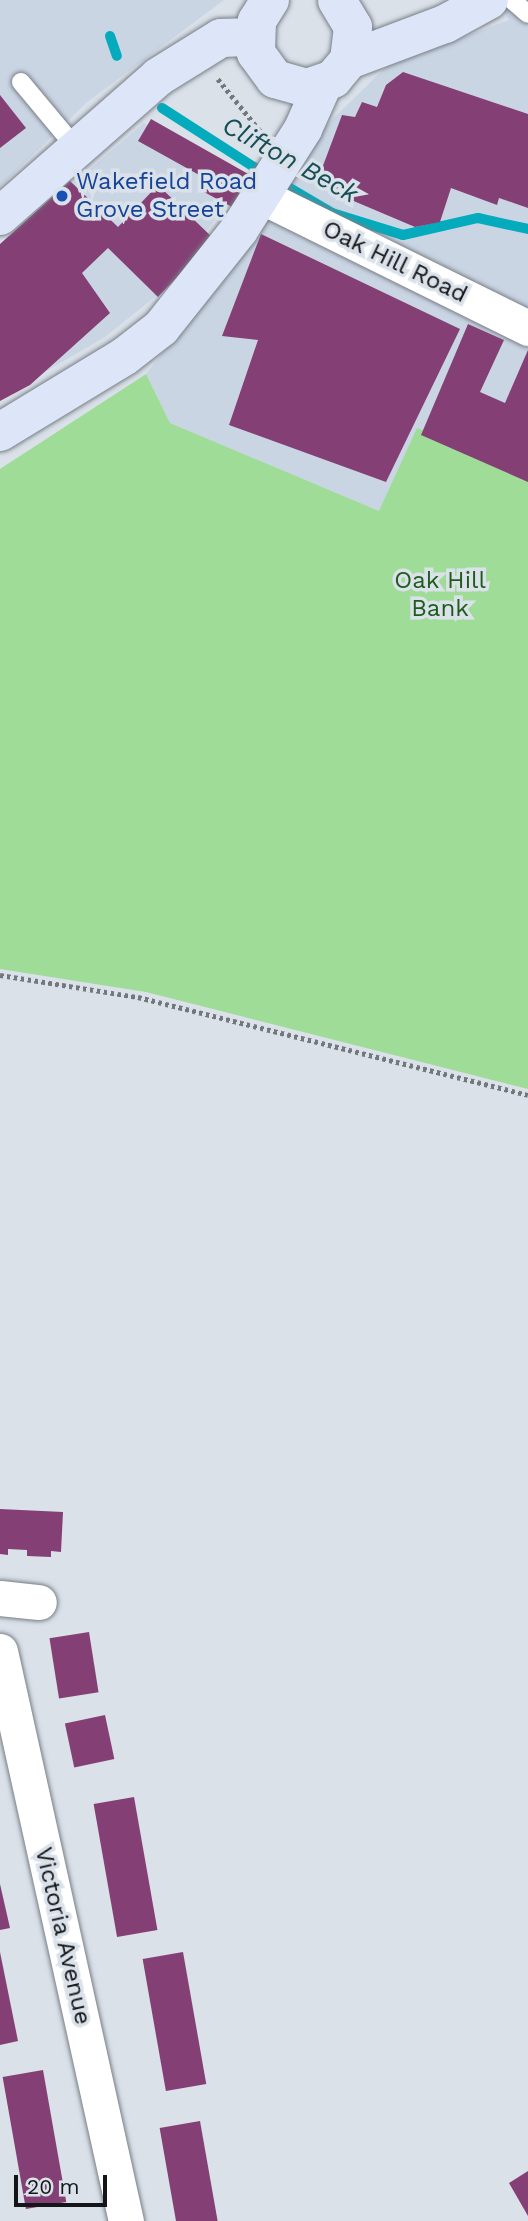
<!DOCTYPE html>
<style>
body{margin:0}
#map{position:relative;width:528px;height:2221px;overflow:hidden;background:#dae1e9;font-family:"Work Sans",sans-serif}
div>[style]{position:absolute}
.built>*{inset:0;background:#cad5e4}
.green>*{inset:0;background:#9edc98}
.stream>*{height:10px;margin:-5px;padding:0 5px;transform-origin:5px;border-radius:5px;background:#04abbc}
.building>*{inset:0;background:#844075;transform-origin:0 0}
.path>*{height:4.5px;margin-top:-2.25px;transform-origin:0;background:repeating-linear-gradient(90deg,#73787d 0 3.5px,transparent 0 7px)}
.roads{filter:drop-shadow(0 0 2px #797f86) drop-shadow(0 0 2px #797f86)}
.service>*{height:18px;margin:-9px;padding:0 9px;transform-origin:9px;border-radius:9px;background:#fff}
.minor>*{height:35px;margin:-17.5px;padding:0 17.5px;transform-origin:17.5px;border-radius:17.5px;background:#fff}
.primary>*{height:38px;margin:-19px;padding:0 19px;transform-origin:19px;border-radius:19px;background:#dde6f8}
.dots>*{width:19px;height:19px;translate:-50% -50%;box-sizing:border-box;border:4px solid #dae1e9;border-radius:50%}
span{translate:-50% -50%;white-space:nowrap;text-align:center;line-height:1.15;-webkit-text-stroke:7px #dae1e9;paint-order:stroke}
.transit-label{font-size:24px;color:#164399}
.left{translate:0 -50%;text-align:left}
.street-label{font-size:24px;color:#131518}
.park-label{font-size:24px;color:#1d5c1a}
.water-label{font-size:26px;color:#164f57;font-style:italic}
.scale{position:absolute;left:14px;top:2175px;width:93px;height:32px;box-sizing:border-box;border:4px solid #131518;border-top:0;padding-left:9px;font-size:21px;line-height:24px;white-space:nowrap;color:#131518;-webkit-text-stroke:5px #dae1e9;paint-order:stroke}
</style>
<div id="map">
<div class="built">
<i style="clip-path:polygon(0 0,224px 0,86px 103px,0 187px)"></i>
<i style="clip-path:polygon(497px 0,528px 0,528px 463px,379px 511px,170px 423px,146px 374px,210px 294px,310px 141px,387px 66px,509px 20px)"></i>
<i style="clip-path:polygon(144px 123px,245px 177px,166px 288px,105px 337px,0 398px,0 246px)"></i>
</div>
<div class="green">
<i style="clip-path:polygon(146px 374px,170px 423px,379px 511px,417px 428px,528px 463px,528px 1089px,146px 992px,0 969px,0 469px)"></i>
</div>
<div class="stream">
<i style="left:110px;top:36px;width:21px;rotate:71deg"></i>
<i style="left:162px;top:108px;width:122px;rotate:32.7deg"></i>
<i style="left:278px;top:181px;width:63px;rotate:30.7deg"></i>
<i style="left:332px;top:213px;width:74px;rotate:17.2deg"></i>
<i style="left:403px;top:235px;width:77px;rotate:-12.8deg"></i>
<i style="left:478px;top:218px;width:51px;rotate:12.4deg"></i>
</div>
<div class="building">
<i style="clip-path:polygon(403px 72px,528px 114px,528px 208px,499px 198px,497px 205px,451px 188px,440px 222px,415px 227px,323px 188px,330px 176px,321px 171px,342px 115px,355px 117px,362px 102px,377px 107px,386px 85px)"></i>
<i style="clip-path:polygon(0 95px,26px 128px,0 148px)"></i>
<i style="clip-path:polygon(151px 119px,250px 175px,232px 207px,204px 192px,210px 181px,138px 141px)"></i>
<i style="clip-path:polygon(70px 181px,118px 227px,158px 185px,214px 239px,158px 297px,108px 248px,82px 273px,110px 313px,30px 385px,0 401px,0 244px)"></i>
<i style="clip-path:polygon(261px 234px,460px 329px,386px 482px,229px 425px,258px 340px,222px 336px)"></i>
<i style="clip-path:polygon(468px 324px,504px 340px,480px 392px,505px 403px,528px 350px,528px 482px,421px 435px)"></i>
<i style="clip-path:polygon(0 1509px,63px 1512px,61px 1552px,51px 1551px,51px 1557px,27px 1556px,27px 1550px,8px 1549px,8px 1555px,0 1554px)"></i>
<i style="left:89px;top:1632px;width:61px;height:40px;rotate:81deg"></i>
<i style="left:105px;top:1715px;width:45px;height:41px;rotate:78deg"></i>
<i style="left:134px;top:1797px;width:135px;height:41px;rotate:80deg"></i>
<i style="clip-path:polygon(0 1884px,10px 1928px,0 1930px)"></i>
<i style="clip-path:polygon(0 1952px,18px 2041px,0 2045px)"></i>
<i style="left:183px;top:1952px;width:134px;height:41px;rotate:80deg"></i>
<i style="left:43px;top:2070px;width:134px;height:41px;rotate:80deg"></i>
<i style="left:200px;top:2121px;width:102px;height:41px;rotate:80deg"></i>
<i style="clip-path:polygon(528px 2171px,528px 2216px,509px 2183px)"></i>
</div>
<div class="path">
<i style="left:218px;top:79px;width:68px;rotate:50.9deg"></i>
<i style="left:0;top:975px;width:140px;rotate:9.1deg"></i>
<i style="left:138px;top:997px;width:402px;rotate:14.1deg"></i>
</div>
<div class="roads">
<div class="service">
<i style="left:512px;top:0;width:21px;rotate:41deg"></i>
<i style="left:21px;top:82px;width:86px;rotate:50.2deg"></i>
</div>
<div class="minor">
<i style="left:261px;top:196px;width:298px;rotate:26.3deg"></i>
<i style="left:0;top:1598px;width:39px;rotate:6deg"></i>
<i style="left:0;top:1651px;width:584px;rotate:77.54deg"></i>
</div>
<div class="primary">
<i style="left:270px;top:0;width:25px;rotate:122deg"></i>
<i style="left:257px;top:21px;width:32px;rotate:92deg"></i>
<i style="left:256px;top:53px;width:32px;rotate:54deg"></i>
<i style="left:275px;top:79px;width:33px;rotate:16deg"></i>
<i style="left:307px;top:88px;width:28px;rotate:-19deg"></i>
<i style="left:333px;top:79px;width:25px;rotate:-50deg"></i>
<i style="left:349px;top:60px;width:33px;rotate:-83deg"></i>
<i style="left:353px;top:27px;width:31px;rotate:-121deg"></i>
<i style="left:349px;top:60px;width:103px;rotate:-20.6deg"></i>
<i style="left:445px;top:24px;width:50px;rotate:-28.6deg"></i>
<i style="left:0;top:216px;width:210px;rotate:-41.3deg"></i>
<i style="left:158px;top:77px;width:74px;rotate:-31.8deg"></i>
<i style="left:221px;top:38px;width:32px;rotate:-2deg"></i>
<i style="left:0;top:432px;width:146px;rotate:-31.3deg"></i>
<i style="left:125px;top:356px;width:46px;rotate:-37.9deg"></i>
<i style="left:161px;top:328px;width:125px;rotate:-51.5deg"></i>
<i style="left:239px;top:230px;width:120px;rotate:-57.6deg"></i>
<i style="left:303px;top:129px;width:49px;rotate:-66deg"></i>
</div>
</div>
<div class="dots">
<i style="left:62px;top:196px;background:#1a4fb4"></i>
</div>
<div class="transit-label">
<span class="left" style="left:76px;top:196px">Wakefield Road<br>Grove Street</span>
</div>
<div class="street-label">
<span style="left:395px;top:262px;rotate:26deg">Oak Hill Road</span>
<span style="left:63px;top:1936px;rotate:77deg">Victoria Avenue</span>
</div>
<div class="park-label">
<span style="left:440px;top:595px">Oak Hill<br>Bank</span>
</div>
<div class="water-label">
<span style="left:290px;top:160px;rotate:29deg">Clifton Beck</span>
</div>
<div class="scale">20 m</div>
</div>
